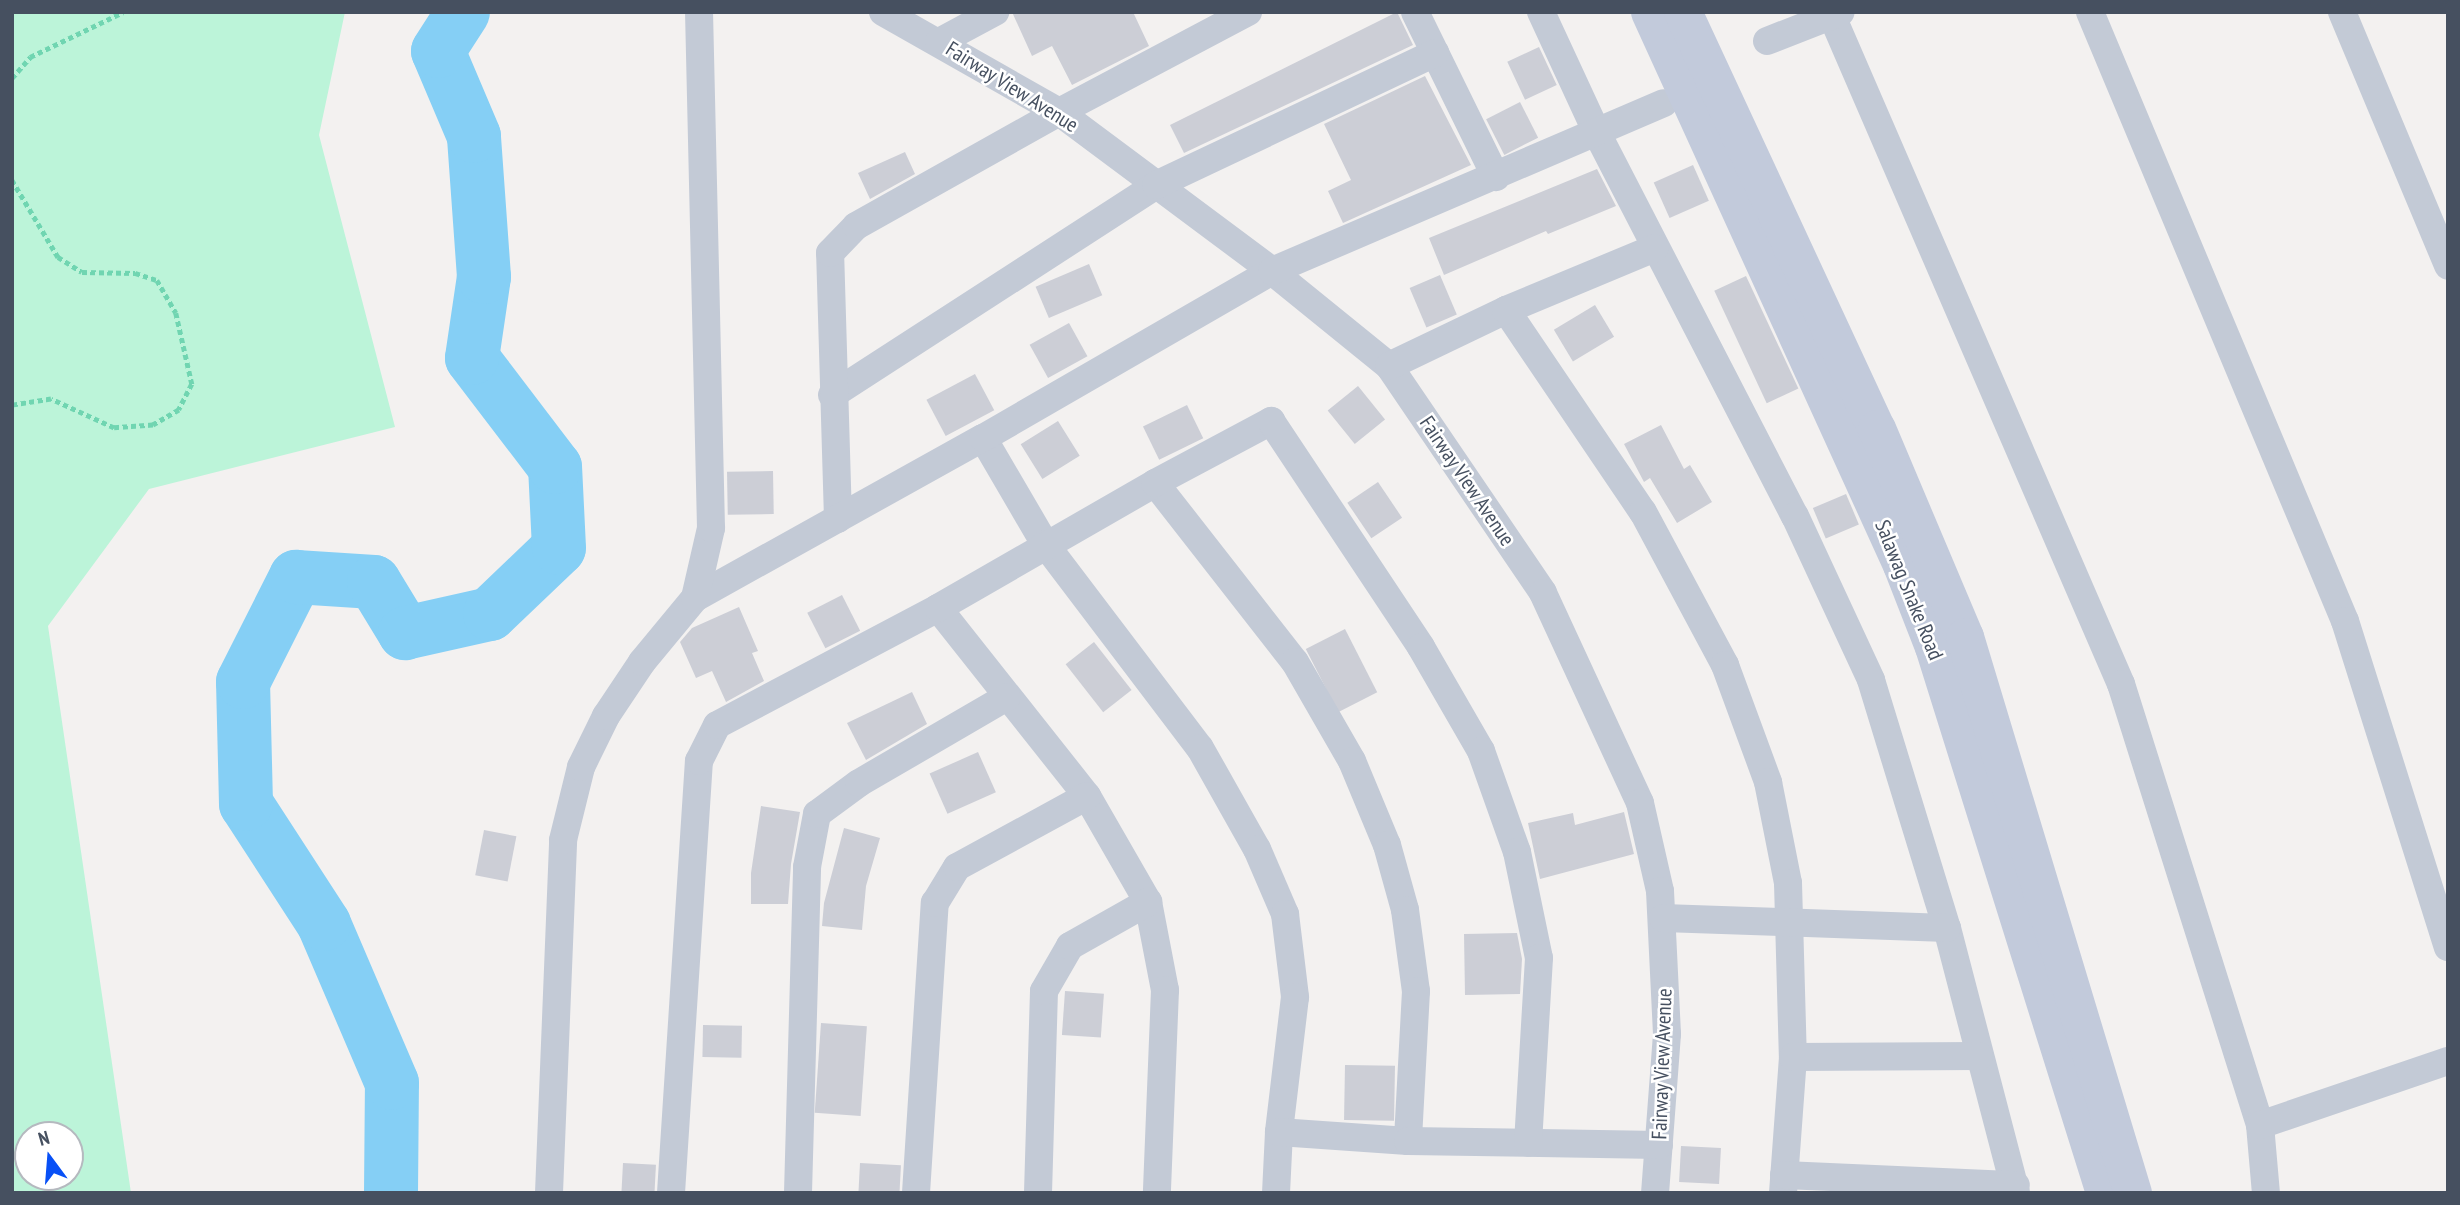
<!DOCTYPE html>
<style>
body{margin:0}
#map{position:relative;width:2460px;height:1205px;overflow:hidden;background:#f3f1f0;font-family:"PT Sans Narrow",sans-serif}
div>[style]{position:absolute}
.green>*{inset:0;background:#bcf4d9}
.river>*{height:54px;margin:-27px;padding:0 27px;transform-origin:27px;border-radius:27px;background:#85cff5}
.building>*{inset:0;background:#ccced6;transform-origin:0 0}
.path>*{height:4.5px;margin-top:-2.25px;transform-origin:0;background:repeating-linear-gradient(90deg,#70d5b1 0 5px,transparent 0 8.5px)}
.minor>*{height:28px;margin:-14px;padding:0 14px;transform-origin:14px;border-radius:14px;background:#c3cad6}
.secondary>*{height:38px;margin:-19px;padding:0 19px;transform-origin:19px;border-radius:19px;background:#c2cadb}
span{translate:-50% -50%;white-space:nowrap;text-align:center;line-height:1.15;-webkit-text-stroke:5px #fff;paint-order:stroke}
.street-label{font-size:21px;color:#465060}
.frame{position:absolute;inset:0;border:14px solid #465060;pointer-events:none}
.north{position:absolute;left:14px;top:1121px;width:70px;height:70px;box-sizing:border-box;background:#fff;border:2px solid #b5b9bf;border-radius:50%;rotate:344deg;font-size:19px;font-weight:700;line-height:28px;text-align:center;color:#465060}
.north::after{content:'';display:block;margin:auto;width:24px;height:32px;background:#0850f6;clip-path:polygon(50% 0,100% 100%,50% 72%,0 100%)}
</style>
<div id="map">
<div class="green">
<i style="clip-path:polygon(evenodd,12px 12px,345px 12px,319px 135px,395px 427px,149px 489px,48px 626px,131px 1193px,12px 1193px,12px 12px,28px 1135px,70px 1135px,70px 1177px,28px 1177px,28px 1135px)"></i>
</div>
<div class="river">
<i style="left:391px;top:1193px;width:110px;rotate:-89.5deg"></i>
<i style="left:392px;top:1083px;width:173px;rotate:-113.2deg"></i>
<i style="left:324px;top:924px;width:143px;rotate:-123deg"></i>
<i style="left:246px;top:804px;width:122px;rotate:-91.4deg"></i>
<i style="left:243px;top:682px;width:118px;rotate:-63.2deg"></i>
<i style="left:296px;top:577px;width:78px;rotate:3.7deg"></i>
<i style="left:374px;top:582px;width:60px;rotate:58.7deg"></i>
<i style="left:405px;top:633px;width:87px;rotate:-12.6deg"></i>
<i style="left:490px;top:614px;width:95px;rotate:-43.7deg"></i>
<i style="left:559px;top:548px;width:81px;rotate:-92.8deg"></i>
<i style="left:555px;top:467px;width:137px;rotate:-127.3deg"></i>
<i style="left:472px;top:358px;width:82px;rotate:-81.6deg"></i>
<i style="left:484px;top:277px;width:141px;rotate:-94.1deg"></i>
<i style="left:474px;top:136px;width:92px;rotate:-113deg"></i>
<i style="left:438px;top:51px;width:46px;rotate:-57.3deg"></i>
</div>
<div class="building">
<i style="clip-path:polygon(1012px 12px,1133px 12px,1149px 46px,1072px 85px,1052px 46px,1032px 56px)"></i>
<i style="clip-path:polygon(1397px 12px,1413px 45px,1184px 153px,1170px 125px)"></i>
<i style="left:1539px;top:47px;width:42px;height:35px;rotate:65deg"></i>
<i style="clip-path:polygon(1425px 76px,1471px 165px,1343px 223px,1328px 191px,1351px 180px,1324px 124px)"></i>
<i style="left:1520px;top:102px;width:40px;height:38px;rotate:63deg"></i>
<i style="clip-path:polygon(905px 152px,915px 174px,870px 199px,858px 173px)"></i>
<i style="left:1693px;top:165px;width:39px;height:43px;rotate:66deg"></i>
<i style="clip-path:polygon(1597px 169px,1616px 206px,1548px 234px,1546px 231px,1444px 275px,1429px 238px)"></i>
<i style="left:1089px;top:264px;width:34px;height:58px;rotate:67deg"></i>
<i style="left:1440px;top:275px;width:43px;height:33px;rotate:67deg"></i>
<i style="left:1746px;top:276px;width:124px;height:35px;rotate:65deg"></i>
<i style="left:1595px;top:305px;width:37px;height:48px;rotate:59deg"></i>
<i style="left:1069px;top:323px;width:38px;height:45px;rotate:61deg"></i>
<i style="left:975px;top:374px;width:41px;height:55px;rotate:62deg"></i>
<i style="left:1358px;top:386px;width:43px;height:39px;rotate:51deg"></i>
<i style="left:1187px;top:405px;width:37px;height:49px;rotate:64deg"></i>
<i style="left:1058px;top:421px;width:41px;height:44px;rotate:58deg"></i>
<i style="clip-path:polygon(1661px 425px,1684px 469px,1690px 465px,1712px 502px,1677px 523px,1650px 478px,1644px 482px,1624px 444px)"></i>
<i style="left:773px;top:471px;width:43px;height:46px;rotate:89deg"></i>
<i style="left:1378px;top:482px;width:43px;height:37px;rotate:56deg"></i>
<i style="left:1846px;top:494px;width:33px;height:36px;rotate:67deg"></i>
<i style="left:842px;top:595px;width:40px;height:39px;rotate:63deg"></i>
<i style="clip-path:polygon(739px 607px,758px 651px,752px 653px,764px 681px,726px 702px,712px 671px,696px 678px,680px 642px,692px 628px)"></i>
<i style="left:1345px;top:629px;width:71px;height:44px;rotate:63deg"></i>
<i style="left:1094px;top:642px;width:61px;height:36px;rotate:52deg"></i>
<i style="clip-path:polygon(912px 692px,927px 724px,866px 760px,847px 723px)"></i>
<i style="left:978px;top:752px;width:44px;height:53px;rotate:66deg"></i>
<i style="clip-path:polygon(761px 806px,800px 812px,791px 864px,788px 904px,751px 904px,751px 873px)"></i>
<i style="clip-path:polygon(1624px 812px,1634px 854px,1540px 879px,1528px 823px,1573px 813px,1575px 825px)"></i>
<i style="clip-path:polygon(844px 828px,880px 838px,866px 886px,862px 930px,822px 926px,824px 903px)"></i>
<i style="left:484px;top:830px;width:33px;height:46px;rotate:11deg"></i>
<i style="clip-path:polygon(1517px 933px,1522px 959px,1520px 994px,1465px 995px,1464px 934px)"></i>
<i style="left:1065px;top:991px;width:39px;height:44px;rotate:4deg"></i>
<i style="left:821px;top:1023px;width:46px;height:90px;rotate:4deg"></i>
<i style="left:703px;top:1025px;width:39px;height:32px;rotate:1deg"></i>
<i style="left:1345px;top:1065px;width:50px;height:55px;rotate:1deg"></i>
<i style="left:1681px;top:1146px;width:40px;height:36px;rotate:3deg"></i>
<i style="left:623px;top:1163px;width:33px;height:30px;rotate:3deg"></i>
<i style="left:860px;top:1163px;width:41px;height:30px;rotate:3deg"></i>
</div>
<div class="path">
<i style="left:12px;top:78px;width:28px;rotate:-49deg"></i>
<i style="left:30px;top:57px;width:103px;rotate:-25.8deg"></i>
<i style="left:12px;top:180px;width:90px;rotate:59.1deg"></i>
<i style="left:58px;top:257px;width:28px;rotate:32deg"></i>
<i style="left:82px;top:272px;width:53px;rotate:1.1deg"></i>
<i style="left:135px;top:273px;width:23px;rotate:18deg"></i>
<i style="left:157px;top:280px;width:38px;rotate:60deg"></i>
<i style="left:176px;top:313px;width:73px;rotate:77.3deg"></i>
<i style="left:192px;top:384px;width:29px;rotate:117deg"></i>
<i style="left:179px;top:410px;width:30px;rotate:150deg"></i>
<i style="left:153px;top:425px;width:39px;rotate:176deg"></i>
<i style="left:114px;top:428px;width:69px;rotate:-155.3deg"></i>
<i style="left:51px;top:399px;width:39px;rotate:171deg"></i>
</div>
<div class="minor">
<i style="left:883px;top:12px;width:202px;rotate:29.6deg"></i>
<i style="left:1059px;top:112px;width:266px;rotate:36.7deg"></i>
<i style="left:1272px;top:271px;width:151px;rotate:39.1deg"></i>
<i style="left:1389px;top:366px;width:274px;rotate:55.8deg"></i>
<i style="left:1543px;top:593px;width:231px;rotate:65.2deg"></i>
<i style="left:1640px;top:803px;width:90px;rotate:77.2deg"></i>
<i style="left:1660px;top:891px;width:143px;rotate:87.2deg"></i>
<i style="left:1667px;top:1034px;width:159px;rotate:94.3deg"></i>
<i style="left:1415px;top:12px;width:184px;rotate:63.9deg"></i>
<i style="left:1541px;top:12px;width:133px;rotate:65.2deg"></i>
<i style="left:1597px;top:133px;width:431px;rotate:62.7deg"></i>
<i style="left:1795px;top:516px;width:181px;rotate:65.1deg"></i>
<i style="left:1871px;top:680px;width:259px;rotate:73deg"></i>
<i style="left:1947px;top:928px;width:274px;rotate:75.4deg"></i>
<i style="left:2090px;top:12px;width:660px;rotate:67.28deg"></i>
<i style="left:2345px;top:621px;width:342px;rotate:72.5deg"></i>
<i style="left:2342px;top:12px;width:275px;rotate:67.3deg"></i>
<i style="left:1832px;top:16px;width:728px;rotate:66.61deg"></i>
<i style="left:2121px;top:684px;width:462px;rotate:72.5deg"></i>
<i style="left:2260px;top:1125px;width:68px;rotate:85deg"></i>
<i style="left:1767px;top:41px;width:79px;rotate:-21.4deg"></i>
<i style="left:939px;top:42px;width:64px;rotate:-28.2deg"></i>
<i style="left:1506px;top:310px;width:244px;rotate:55.9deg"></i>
<i style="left:1643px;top:512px;width:174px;rotate:61.8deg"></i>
<i style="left:1725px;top:665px;width:125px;rotate:69.8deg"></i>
<i style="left:1768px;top:782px;width:103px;rotate:78.8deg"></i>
<i style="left:1788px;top:883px;width:174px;rotate:88.4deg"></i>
<i style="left:1793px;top:1057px;width:136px;rotate:94.2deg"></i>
<i style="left:1389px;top:366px;width:130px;rotate:-25.6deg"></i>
<i style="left:1506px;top:310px;width:161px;rotate:-22.6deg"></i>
<i style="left:832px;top:395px;width:386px;rotate:-32.9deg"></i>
<i style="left:1156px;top:185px;width:309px;rotate:-25.3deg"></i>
<i style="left:983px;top:438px;width:123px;rotate:59.7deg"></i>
<i style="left:1045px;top:544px;width:256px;rotate:52.8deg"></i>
<i style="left:1200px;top:748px;width:116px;rotate:60.6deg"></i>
<i style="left:1257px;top:849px;width:71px;rotate:66.7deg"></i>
<i style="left:1285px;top:914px;width:84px;rotate:83.1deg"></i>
<i style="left:1295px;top:997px;width:136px;rotate:96.8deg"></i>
<i style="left:1279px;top:1132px;width:61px;rotate:92.8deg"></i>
<i style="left:1155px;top:483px;width:227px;rotate:52deg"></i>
<i style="left:1295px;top:662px;width:114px;rotate:60.1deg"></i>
<i style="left:1352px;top:761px;width:91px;rotate:67.4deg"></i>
<i style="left:1387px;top:845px;width:67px;rotate:74.5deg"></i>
<i style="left:1405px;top:910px;width:82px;rotate:82.3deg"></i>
<i style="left:1416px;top:991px;width:150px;rotate:93.1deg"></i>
<i style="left:838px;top:519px;width:266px;rotate:-91.7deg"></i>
<i style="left:830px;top:253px;width:37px;rotate:-46deg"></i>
<i style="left:856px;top:226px;width:233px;rotate:-29.3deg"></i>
<i style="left:1059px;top:112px;width:214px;rotate:-27.9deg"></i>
<i style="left:695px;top:598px;width:329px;rotate:-29.1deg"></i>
<i style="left:983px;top:438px;width:334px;rotate:-30deg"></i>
<i style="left:1272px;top:271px;width:426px;rotate:-23.2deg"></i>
<i style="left:938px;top:608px;width:240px;rotate:51.6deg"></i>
<i style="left:1087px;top:796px;width:122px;rotate:60.1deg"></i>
<i style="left:1148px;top:902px;width:90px;rotate:79.1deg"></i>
<i style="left:1165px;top:990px;width:203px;rotate:92.3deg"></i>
<i style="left:1663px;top:918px;width:284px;rotate:2deg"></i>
<i style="left:1793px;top:1057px;width:186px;rotate:-0.3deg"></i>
<i style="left:2260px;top:1125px;width:199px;rotate:-18.8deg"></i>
<i style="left:1279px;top:1132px;width:129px;rotate:4deg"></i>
<i style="left:1408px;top:1141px;width:251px;rotate:0.9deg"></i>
<i style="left:1784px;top:1175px;width:232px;rotate:2.5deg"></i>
<i style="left:549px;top:1193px;width:353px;rotate:-87.7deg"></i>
<i style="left:563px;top:840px;width:75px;rotate:-76.1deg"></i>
<i style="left:581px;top:767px;width:57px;rotate:-63.9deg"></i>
<i style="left:606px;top:716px;width:65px;rotate:-56.3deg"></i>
<i style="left:642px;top:662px;width:83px;rotate:-50.4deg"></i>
<i style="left:695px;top:598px;width:72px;rotate:-77.1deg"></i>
<i style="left:711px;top:528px;width:516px;rotate:-91.33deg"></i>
<i style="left:671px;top:1193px;width:433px;rotate:-86.3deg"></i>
<i style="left:699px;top:761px;width:40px;rotate:-63.4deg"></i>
<i style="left:717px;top:725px;width:250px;rotate:-27.9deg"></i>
<i style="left:938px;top:608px;width:250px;rotate:-29.9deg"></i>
<i style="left:1155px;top:483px;width:132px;rotate:-28.1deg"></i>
<i style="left:1271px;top:421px;width:271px;rotate:56.4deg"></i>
<i style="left:1421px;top:647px;width:120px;rotate:60deg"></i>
<i style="left:1481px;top:751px;width:107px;rotate:70.4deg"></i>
<i style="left:1517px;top:852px;width:108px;rotate:78.3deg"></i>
<i style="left:1539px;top:958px;width:185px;rotate:93.4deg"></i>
<i style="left:798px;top:1193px;width:326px;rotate:-88.4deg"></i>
<i style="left:807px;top:867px;width:54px;rotate:-79.3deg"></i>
<i style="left:817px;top:814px;width:52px;rotate:-36.4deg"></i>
<i style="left:859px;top:783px;width:171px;rotate:-30.2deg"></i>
<i style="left:916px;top:1193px;width:291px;rotate:-86.3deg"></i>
<i style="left:935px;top:903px;width:42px;rotate:-58.6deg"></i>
<i style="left:957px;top:867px;width:148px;rotate:-28.6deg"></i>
<i style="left:1038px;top:1193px;width:202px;rotate:-88.3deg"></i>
<i style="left:1044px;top:991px;width:52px;rotate:-60deg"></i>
<i style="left:1070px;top:946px;width:90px;rotate:-29.4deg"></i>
</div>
<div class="secondary">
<i style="left:1650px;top:12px;width:608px;rotate:65.5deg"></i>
<i style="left:1902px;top:565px;width:88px;rotate:68.7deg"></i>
<i style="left:1934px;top:647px;width:572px;rotate:72.61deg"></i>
<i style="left:1683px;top:12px;width:460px;rotate:65.1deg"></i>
<i style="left:1877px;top:429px;width:226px;rotate:67.1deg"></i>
<i style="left:1965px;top:637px;width:581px;rotate:73.19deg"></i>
</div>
<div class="street-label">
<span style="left:1012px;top:87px;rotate:32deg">Fairway View Avenue</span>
<span style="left:1467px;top:481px;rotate:56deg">Fairway View Avenue</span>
<span style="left:1909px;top:590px;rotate:68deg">Salawag Snake Road</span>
<span style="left:1662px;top:1064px;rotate:-88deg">Fairway View Avenue</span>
</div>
<div class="frame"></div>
<div class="north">N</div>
</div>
